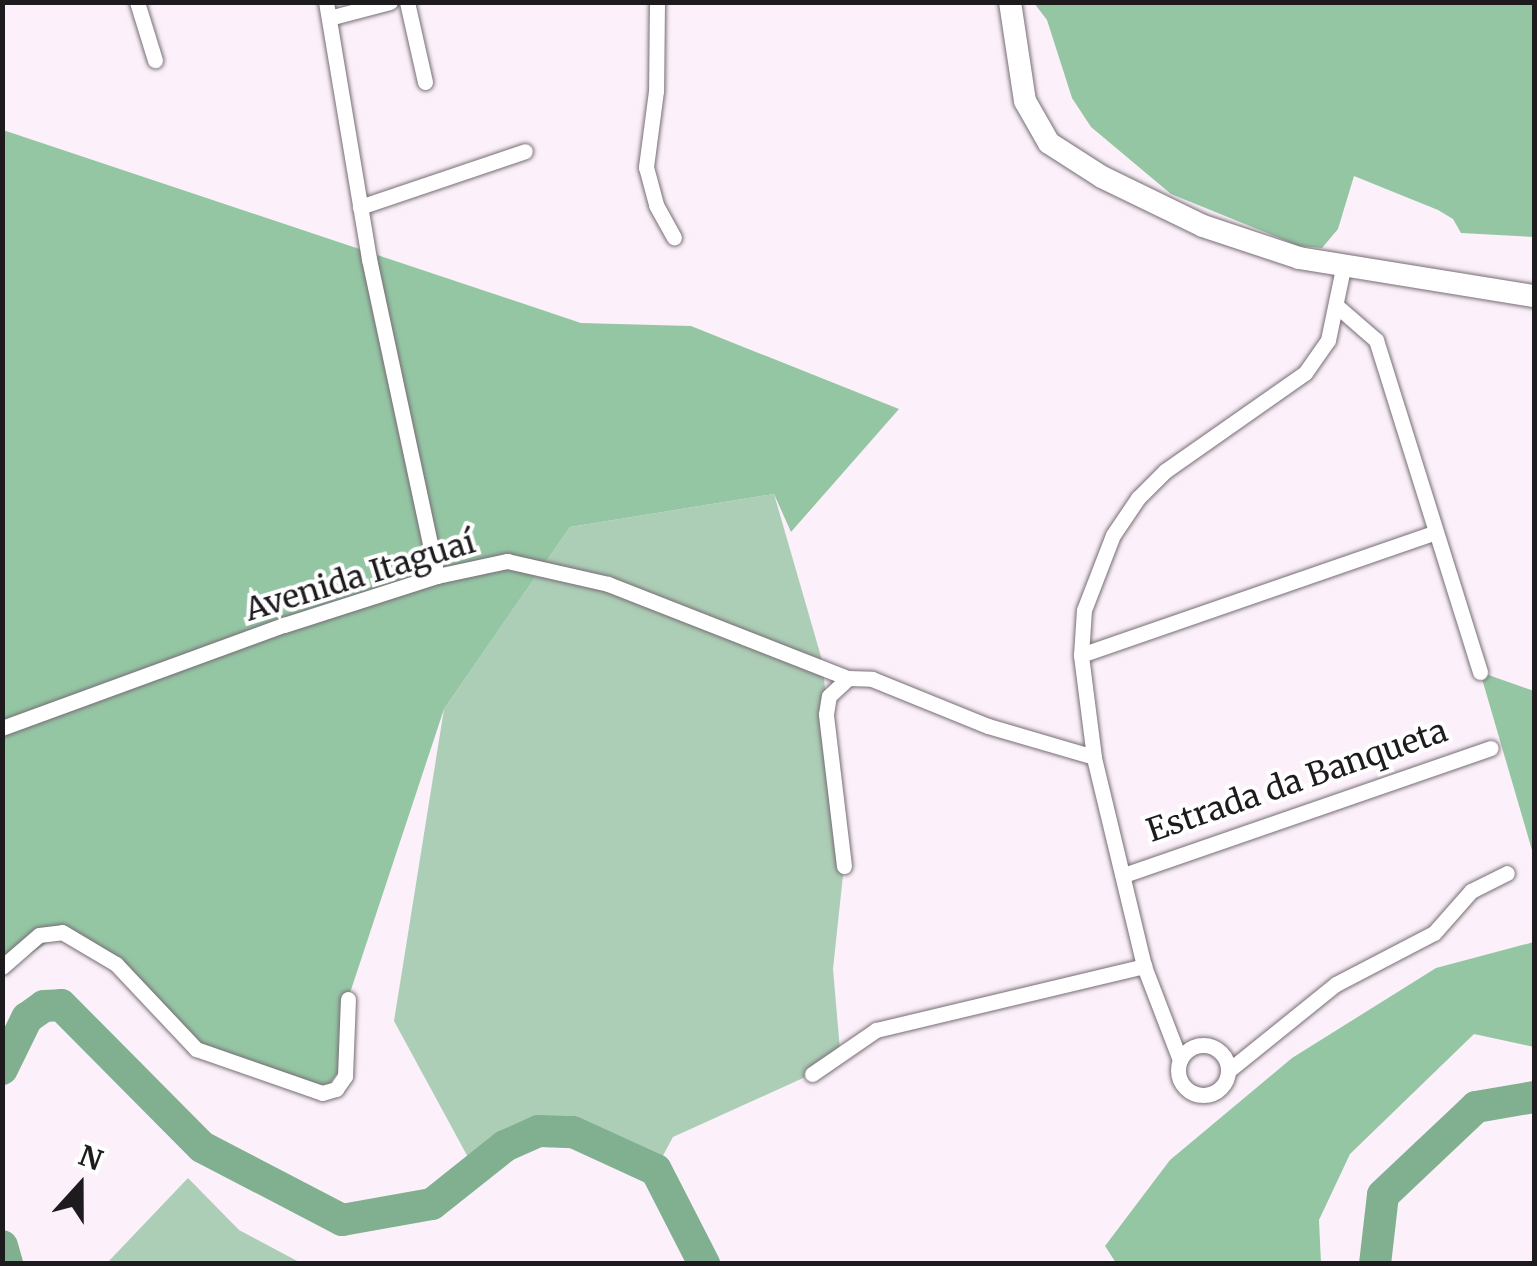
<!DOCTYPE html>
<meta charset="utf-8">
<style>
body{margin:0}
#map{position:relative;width:1537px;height:1266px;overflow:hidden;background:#fcf1fa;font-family:Merriweather,serif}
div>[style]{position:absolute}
.green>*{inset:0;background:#adceb6}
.forest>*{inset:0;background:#95c6a4}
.river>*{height:32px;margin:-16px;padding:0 16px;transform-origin:16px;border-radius:16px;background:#80b08f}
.roads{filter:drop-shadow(0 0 2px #766d75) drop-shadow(0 0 2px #766d75)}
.street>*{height:15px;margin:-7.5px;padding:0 7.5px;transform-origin:7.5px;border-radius:7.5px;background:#fff}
.street>.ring{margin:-7.5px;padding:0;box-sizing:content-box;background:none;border:15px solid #fff;border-radius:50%}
.secondary>*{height:22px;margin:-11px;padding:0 11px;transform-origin:11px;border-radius:11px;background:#fff}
span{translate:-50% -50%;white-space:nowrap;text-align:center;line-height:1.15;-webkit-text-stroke:8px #fff;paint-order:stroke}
.street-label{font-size:32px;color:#1e1b1e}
.frame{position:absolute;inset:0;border:5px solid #1e1b1e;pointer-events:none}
.north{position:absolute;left:30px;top:1136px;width:100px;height:100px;-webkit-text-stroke:8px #fff;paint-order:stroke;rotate:21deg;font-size:28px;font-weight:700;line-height:40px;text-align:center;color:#1e1b1e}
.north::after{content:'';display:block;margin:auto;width:35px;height:45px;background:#1e1b1e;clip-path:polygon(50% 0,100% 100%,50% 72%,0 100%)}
</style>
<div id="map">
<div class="green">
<i style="clip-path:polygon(774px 494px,822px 660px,844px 866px,833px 969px,840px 1050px,812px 1074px,673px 1137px,659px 1163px,574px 1126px,539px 1131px,482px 1183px,394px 1021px,444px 709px,570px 527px)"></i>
<i style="clip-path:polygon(188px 1178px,239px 1230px,301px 1263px,107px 1263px)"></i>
</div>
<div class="forest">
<i style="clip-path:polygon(1034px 3px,1534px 3px,1534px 237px,1461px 233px,1453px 219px,1438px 210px,1354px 176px,1338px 229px,1322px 248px,1299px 246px,1171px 194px,1091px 127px,1072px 98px,1047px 20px)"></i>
<i style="clip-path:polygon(3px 130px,581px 323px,691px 326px,899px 409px,791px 532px,774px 494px,570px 527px,444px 709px,348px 999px,349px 1058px,322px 1093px,196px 1049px,116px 964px,62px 933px,3px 972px)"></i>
<i style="clip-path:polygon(1480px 672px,1534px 691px,1534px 857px)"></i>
<i style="clip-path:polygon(1534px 942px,1534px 1047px,1474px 1034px,1350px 1154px,1319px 1220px,1321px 1263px,1116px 1263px,1105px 1246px,1170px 1160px,1292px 1058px,1436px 968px)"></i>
</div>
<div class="river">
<i style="left:2px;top:1069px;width:57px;rotate:-63.9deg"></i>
<i style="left:27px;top:1018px;width:21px;rotate:-35deg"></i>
<i style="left:44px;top:1006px;width:17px;rotate:-3deg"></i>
<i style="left:61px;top:1005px;width:200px;rotate:45.2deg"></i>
<i style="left:202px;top:1147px;width:158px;rotate:27.5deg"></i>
<i style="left:342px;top:1220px;width:91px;rotate:-10.1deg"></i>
<i style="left:432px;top:1204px;width:93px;rotate:-38.5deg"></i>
<i style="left:505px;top:1146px;width:37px;rotate:-24deg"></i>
<i style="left:539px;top:1131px;width:34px;rotate:2deg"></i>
<i style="left:573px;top:1132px;width:91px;rotate:24.6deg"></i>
<i style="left:656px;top:1170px;width:106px;rotate:62.9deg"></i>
<i style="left:2px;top:1246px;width:19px;rotate:74deg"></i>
<i style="left:1375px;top:1264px;width:69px;rotate:-83.4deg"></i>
<i style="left:1383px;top:1195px;width:128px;rotate:-43.4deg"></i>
<i style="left:1476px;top:1107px;width:59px;rotate:-9.8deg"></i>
</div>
<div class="roads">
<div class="street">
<i style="left:137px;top:2px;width:61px;rotate:72.8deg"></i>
<i style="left:326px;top:2px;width:261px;rotate:80.5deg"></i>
<i style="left:369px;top:259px;width:324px;rotate:77.9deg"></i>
<i style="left:407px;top:2px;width:82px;rotate:77.3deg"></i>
<i style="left:657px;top:2px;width:89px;rotate:90.6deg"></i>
<i style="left:656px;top:91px;width:77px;rotate:97.5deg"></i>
<i style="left:646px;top:167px;width:39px;rotate:75deg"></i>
<i style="left:656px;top:205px;width:37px;rotate:61deg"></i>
<i style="left:329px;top:18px;width:63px;rotate:-14.7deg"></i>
<i style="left:360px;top:207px;width:174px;rotate:-18.7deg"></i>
<i style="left:1338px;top:307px;width:50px;rotate:41deg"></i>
<i style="left:1376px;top:340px;width:348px;rotate:72.6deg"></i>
<i style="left:1081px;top:655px;width:373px;rotate:-19.1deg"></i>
<i style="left:2px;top:728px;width:300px;rotate:-20.1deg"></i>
<i style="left:284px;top:625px;width:161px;rotate:-17.8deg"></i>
<i style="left:437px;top:576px;width:72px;rotate:-12.1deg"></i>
<i style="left:507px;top:561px;width:104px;rotate:12.8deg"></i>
<i style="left:608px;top:584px;width:258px;rotate:21.4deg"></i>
<i style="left:844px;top:866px;width:153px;rotate:-96.8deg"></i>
<i style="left:826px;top:714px;width:18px;rotate:-81deg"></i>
<i style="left:829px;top:696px;width:26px;rotate:-43deg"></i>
<i style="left:848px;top:678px;width:24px;rotate:2deg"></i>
<i style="left:872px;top:679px;width:125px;rotate:22.1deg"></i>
<i style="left:988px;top:726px;width:110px;rotate:16.3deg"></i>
<i style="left:1124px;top:875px;width:388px;rotate:-19.1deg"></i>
<i style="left:2px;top:967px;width:49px;rotate:-40.9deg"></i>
<i style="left:39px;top:935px;width:23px;rotate:-7deg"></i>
<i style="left:62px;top:932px;width:63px;rotate:30.7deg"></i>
<i style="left:116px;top:964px;width:117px;rotate:46.7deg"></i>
<i style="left:196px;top:1049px;width:133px;rotate:19.2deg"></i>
<i style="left:322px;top:1093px;width:15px;rotate:-16deg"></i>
<i style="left:336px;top:1089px;width:16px;rotate:-55deg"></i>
<i style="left:345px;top:1076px;width:77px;rotate:-87.8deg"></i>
<i class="ring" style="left:1178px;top:1045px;width:35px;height:35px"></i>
<i style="left:1180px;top:1060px;width:101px;rotate:-111deg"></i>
<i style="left:1144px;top:966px;width:215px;rotate:-103.5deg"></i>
<i style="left:1094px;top:757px;width:103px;rotate:-97.3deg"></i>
<i style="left:1081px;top:655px;width:45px;rotate:-86.2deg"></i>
<i style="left:1084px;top:610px;width:80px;rotate:-68.9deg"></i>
<i style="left:1113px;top:535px;width:45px;rotate:-56deg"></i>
<i style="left:1138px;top:498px;width:38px;rotate:-45deg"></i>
<i style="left:1165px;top:471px;width:171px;rotate:-35deg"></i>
<i style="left:1305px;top:373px;width:40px;rotate:-55.1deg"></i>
<i style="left:1328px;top:340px;width:74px;rotate:-78.2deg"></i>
<i style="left:1228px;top:1071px;width:139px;rotate:-38.9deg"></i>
<i style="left:1336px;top:984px;width:110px;rotate:-27.5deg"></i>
<i style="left:1434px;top:933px;width:56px;rotate:-48.6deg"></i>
<i style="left:1471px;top:891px;width:40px;rotate:-26.6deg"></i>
<i style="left:812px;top:1074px;width:78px;rotate:-34.5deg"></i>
<i style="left:876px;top:1030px;width:276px;rotate:-13.4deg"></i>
</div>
<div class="secondary">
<i style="left:1010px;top:2px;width:100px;rotate:81.4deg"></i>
<i style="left:1025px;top:101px;width:48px;rotate:60.3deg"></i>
<i style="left:1049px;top:143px;width:63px;rotate:32.7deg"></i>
<i style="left:1102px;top:177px;width:112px;rotate:25.9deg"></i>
<i style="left:1203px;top:226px;width:101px;rotate:18.4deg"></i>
<i style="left:1299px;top:258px;width:238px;rotate:9.2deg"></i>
</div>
</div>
<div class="street-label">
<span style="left:360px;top:576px;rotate:-17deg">Avenida Itaguaí</span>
<span style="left:1297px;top:781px;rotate:-19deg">Estrada da Banqueta</span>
</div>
<div class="frame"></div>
<div class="north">N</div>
</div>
